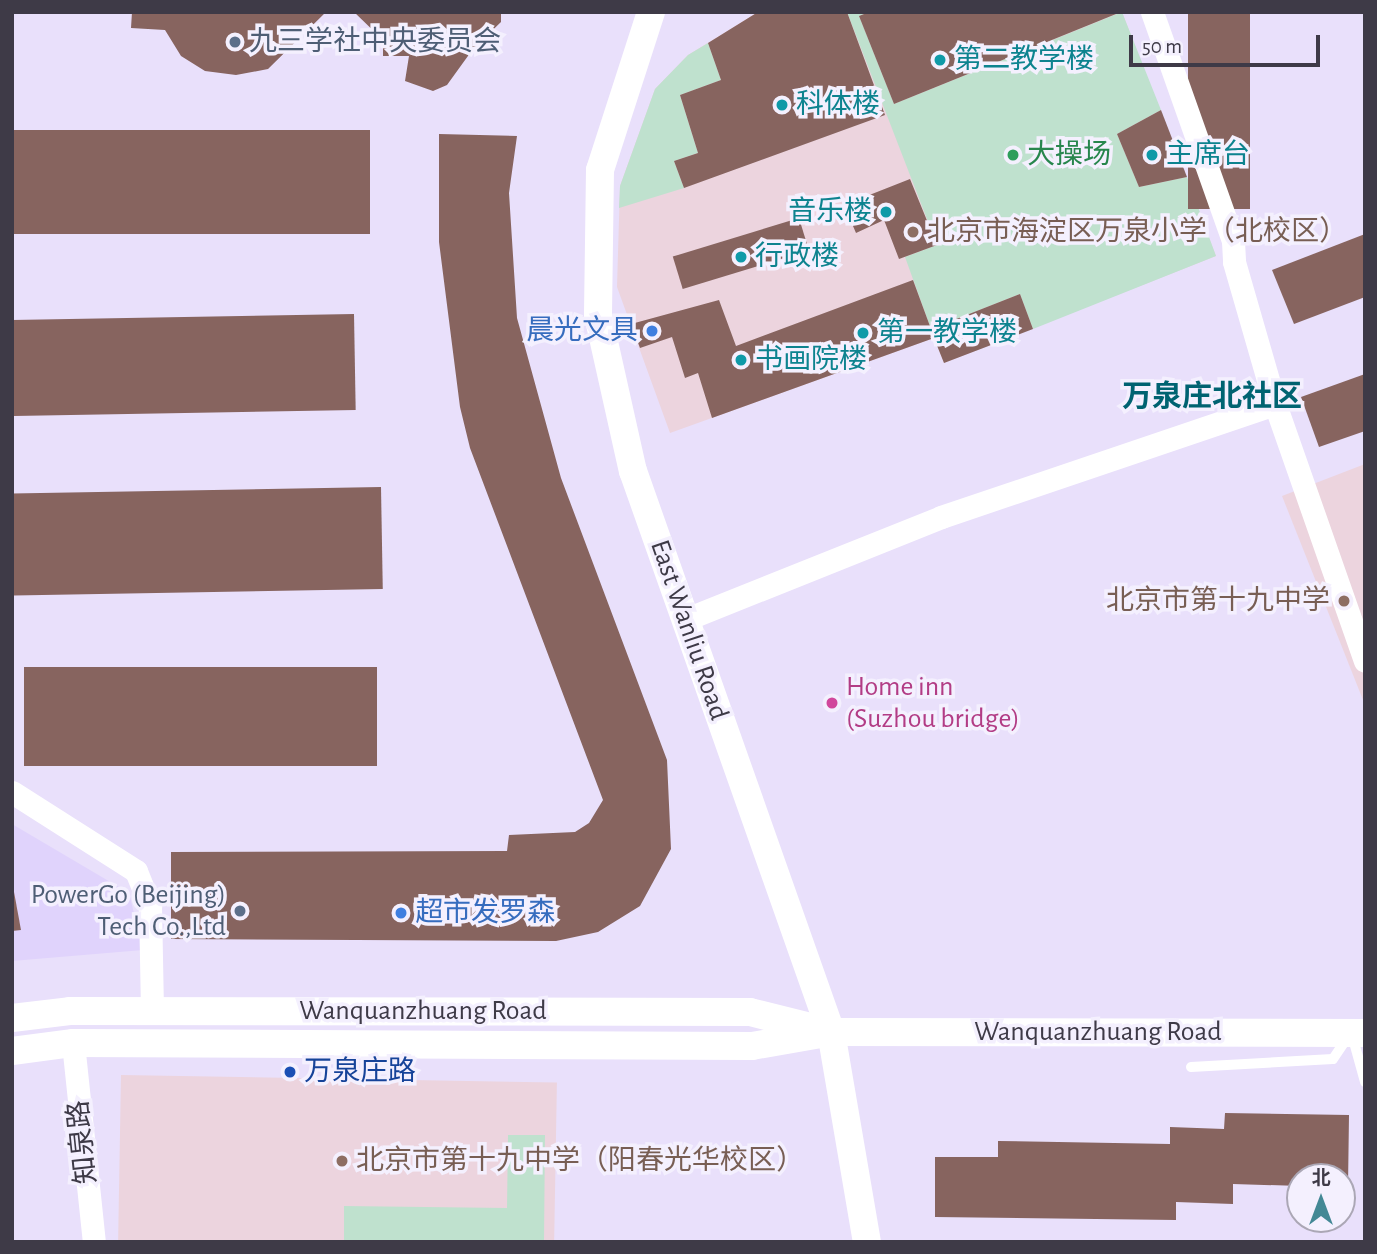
<!DOCTYPE html>
<meta charset="utf-8">
<style>
body{margin:0}
#map{position:relative;width:1377px;height:1254px;overflow:hidden;background:#e9e0fb;font-family:"Alegreya Sans","Noto Sans SC",sans-serif}
div>[style]{position:absolute}
.built>*{inset:0;background:#e0d3fc}
.education>*{inset:0;background:#ecd4de;transform-origin:0 0}
.green>*{inset:0;background:#bfe1ce}
.building>*{inset:0;background:#87645f;transform-origin:0 0}
.service>*{height:10px;margin:-5px;padding:0 5px;transform-origin:5px;border-radius:5px;background:#fff}
.minor>*{height:23px;margin:-11.5px;padding:0 11.5px;transform-origin:11.5px;border-radius:11.5px;background:#fff}
.tertiary>*{height:28px;margin:-14px;padding:0 14px;transform-origin:14px;border-radius:14px;background:#fff}
.dots>*{width:19px;height:19px;translate:-50% -50%;box-sizing:border-box;border:4px solid #f4f0fe;border-radius:50%}
span{translate:-50% -50%;white-space:nowrap;text-align:center;line-height:1.15;-webkit-text-stroke:7px #f4f0fe;paint-order:stroke}
.service-label{font-size:28px;color:#4e5e75}
.left{translate:0 -50%;text-align:left}
.right{translate:-100% -50%;text-align:right}
.culture-label{font-size:28px;color:#0d838f}
.leisure-label{font-size:28px;color:#27864d}
.education-label{font-size:28px;color:#785e54}
.shop-label{font-size:28px;color:#366cbe}
.street-label{font-size:28px;color:#3e3a47}
.hotel-label{font-size:28px;color:#b23c85}
.transit-label{font-size:28px;color:#164399}
.neighbourhood-label{font-size:30px;color:#006371;font-weight:700}
.frame{position:absolute;inset:0;border:14px solid #3e3a47;pointer-events:none}
.north{position:absolute;left:1286px;top:1163px;width:70px;height:70px;box-sizing:border-box;background:#f4f0fe;border:2px solid #aba7b5;border-radius:50%;rotate:0deg;font-size:19px;font-weight:700;line-height:28px;text-align:center;color:#3e3a47}
.north::after{content:'';display:block;margin:auto;width:24px;height:32px;background:#438895;clip-path:polygon(50% 0,100% 100%,50% 72%,0 100%)}
.scale{position:absolute;left:1129px;top:35px;width:191px;height:32px;box-sizing:border-box;border:4px solid #3e3a47;border-top:0;padding-left:9px;font-size:21px;line-height:24px;white-space:nowrap;color:#3e3a47;-webkit-text-stroke:5px #f4f0fe;paint-order:stroke}
</style>
<div id="map">
<div class="built">
<i style="clip-path:polygon(12px 824px,129px 893px,143px 950px,12px 961px)"></i>
</div>
<div class="education">
<i style="clip-path:polygon(758px 12px,1122px 12px,1216px 256px,944px 363px,934px 338px,670px 433px,617px 287px,620px 186px,655px 89px,688px 55px)"></i>
<i style="clip-path:polygon(1365px 464px,1365px 705px,1282px 496px)"></i>
<i style="left:121px;top:1075px;width:436px;height:168px;rotate:1deg"></i>
</div>
<div class="green">
<i style="clip-path:polygon(847px 12px,869px 12px,859px 16px,894px 104px,1122px 12px,1161px 110px,1117px 134px,1139px 187px,1187px 177px,1216px 256px,1033px 329px,1020px 294px,931px 329px,905px 257px,937px 245px)"></i>
<i style="clip-path:polygon(708px 43px,721px 80px,680px 95px,698px 153px,674px 161px,684px 188px,619px 208px,620px 186px,655px 89px,688px 55px)"></i>
<i style="clip-path:polygon(508px 1135px,545px 1135px,544px 1242px,344px 1242px,344px 1206px,507px 1208px)"></i>
</div>
<div class="building">
<i style="clip-path:polygon(132px 12px,326px 12px,268px 69px,236px 75px,205px 71px,181px 56px,165px 30px,131px 28px)"></i>
<i style="clip-path:polygon(354px 12px,501px 12px,501px 22px,473px 49px,447px 85px,433px 91px,405px 81px,409px 56px,383px 56px,383px 40px)"></i>
<i style="clip-path:polygon(758px 12px,847px 12px,885px 115px,684px 188px,674px 161px,698px 153px,680px 95px,721px 80px,708px 43px)"></i>
<i style="clip-path:polygon(869px 12px,1121px 12px,894px 104px,859px 16px)"></i>
<i style="left:1188px;top:12px;width:62px;height:197px"></i>
<i style="clip-path:polygon(1161px 110px,1187px 177px,1139px 187px,1117px 134px)"></i>
<i style="left:12px;top:130px;width:358px;height:104px"></i>
<i style="clip-path:polygon(439px 134px,517px 136px,509px 193px,517px 318px,561px 478px,667px 760px,671px 849px,640px 906px,598px 932px,556px 941px,171px 939px,171px 852px,507px 851px,509px 835px,575px 832px,589px 823px,603px 800px,470px 448px,460px 407px,439px 242px)"></i>
<i style="clip-path:polygon(910px 179px,937px 245px,899px 259px,884px 220px,856px 233px,844px 205px)"></i>
<i style="left:799px;top:218px;width:34px;height:132px;rotate:73deg"></i>
<i style="clip-path:polygon(1365px 234px,1365px 297px,1294px 324px,1272px 270px)"></i>
<i style="clip-path:polygon(913px 280px,931px 329px,1020px 294px,1033px 329px,944px 363px,934px 338px,712px 418px,698px 373px,685px 378px,672px 337px,640px 348px,631px 324px,719px 300px,736px 346px)"></i>
<i style="left:354px;top:314px;width:96px;height:342px;rotate:89deg"></i>
<i style="clip-path:polygon(1365px 374px,1365px 431px,1319px 447px,1301px 397px)"></i>
<i style="left:381px;top:487px;width:102px;height:369px;rotate:89deg"></i>
<i style="left:377px;top:667px;width:99px;height:353px;rotate:90deg"></i>
<i style="clip-path:polygon(12px 881px,21px 930px,12px 931px)"></i>
<i style="clip-path:polygon(1225px 1113px,1349px 1115px,1348px 1187px,1342px 1187px,1342px 1177px,1300px 1177px,1300px 1186px,1233px 1184px,1233px 1204px,1176px 1202px,1176px 1220px,935px 1217px,935px 1157px,998px 1157px,998px 1141px,1170px 1144px,1170px 1127px,1224px 1129px)"></i>
</div>
<div class="service">
<i style="left:1352px;top:1035px;width:49px;rotate:74.5deg"></i>
<i style="left:1191px;top:1067px;width:142px;rotate:-3.2deg"></i>
<i style="left:1333px;top:1059px;width:25px;rotate:-56deg"></i>
</div>
<div class="minor">
<i style="left:1152px;top:12px;width:243px;rotate:70.5deg"></i>
<i style="left:1233px;top:241px;width:21px;rotate:87deg"></i>
<i style="left:1234px;top:262px;width:148px;rotate:73.9deg"></i>
<i style="left:1275px;top:404px;width:272px;rotate:70.7deg"></i>
<i style="left:684px;top:620px;width:277px;rotate:-21.8deg"></i>
<i style="left:941px;top:517px;width:353px;rotate:-18.7deg"></i>
<i style="left:12px;top:792px;width:147px;rotate:32.5deg"></i>
<i style="left:136px;top:871px;width:38px;rotate:68deg"></i>
<i style="left:150px;top:906px;width:105px;rotate:88.9deg"></i>
<i style="left:73px;top:1043px;width:200px;rotate:84deg"></i>
</div>
<div class="tertiary">
<i style="left:651px;top:12px;width:166px;rotate:107.9deg"></i>
<i style="left:600px;top:170px;width:145px;rotate:90.8deg"></i>
<i style="left:598px;top:315px;width:160px;rotate:77.4deg"></i>
<i style="left:633px;top:471px;width:595px;rotate:70.56deg"></i>
<i style="left:831px;top:1032px;width:213px;rotate:80.3deg"></i>
<i style="left:12px;top:1018px;width:58px;rotate:-6.9deg"></i>
<i style="left:70px;top:1011px;width:680px;rotate:0.08deg"></i>
<i style="left:750px;top:1012px;width:74px;rotate:14deg"></i>
<i style="left:12px;top:1051px;width:62px;rotate:-7.5deg"></i>
<i style="left:73px;top:1043px;width:679px;rotate:0.25deg"></i>
<i style="left:752px;top:1046px;width:80px;rotate:-10deg"></i>
<i style="left:831px;top:1032px;width:534px;rotate:0.11deg"></i>
</div>
<div class="dots">
<i style="left:235px;top:42px;background:#5c6f8a"></i>
<i style="left:940px;top:60px;background:#0f9aa8"></i>
<i style="left:782px;top:105px;background:#0f9aa8"></i>
<i style="left:1013px;top:155px;background:#2e9e5b"></i>
<i style="left:1152px;top:155px;background:#0f9aa8"></i>
<i style="left:886px;top:212px;background:#0f9aa8"></i>
<i style="left:913px;top:232px;background:#8d6e63"></i>
<i style="left:741px;top:257px;background:#0f9aa8"></i>
<i style="left:652px;top:331px;background:#3f7fe0"></i>
<i style="left:863px;top:333px;background:#0f9aa8"></i>
<i style="left:741px;top:360px;background:#0f9aa8"></i>
<i style="left:1344px;top:601px;background:#8d6e63"></i>
<i style="left:832px;top:703px;background:#d1479c"></i>
<i style="left:240px;top:911px;background:#5c6f8a"></i>
<i style="left:401px;top:913px;background:#3f7fe0"></i>
<i style="left:290px;top:1072px;background:#1a4fb4"></i>
<i style="left:342px;top:1161px;background:#8d6e63"></i>
</div>
<div class="service-label">
<span class="left" style="left:249px;top:42px">九三学社中央委员会</span>
<span class="right" style="left:226px;top:911px">PowerGo (Beijing)<br>Tech Co.,Ltd</span>
</div>
<div class="culture-label">
<span class="left" style="left:954px;top:60px">第二教学楼</span>
<span class="left" style="left:796px;top:105px">科体楼</span>
<span class="left" style="left:1166px;top:155px">主席台</span>
<span class="right" style="left:872px;top:212px">音乐楼</span>
<span class="left" style="left:755px;top:257px">行政楼</span>
<span class="left" style="left:877px;top:333px">第一教学楼</span>
<span class="left" style="left:755px;top:360px">书画院楼</span>
</div>
<div class="leisure-label">
<span class="left" style="left:1027px;top:155px">大操场</span>
</div>
<div class="education-label">
<span class="left" style="left:927px;top:232px">北京市海淀区万泉小学（北校区）</span>
<span class="right" style="left:1330px;top:601px">北京市第十九中学</span>
<span class="left" style="left:356px;top:1161px">北京市第十九中学（阳春光华校区）</span>
</div>
<div class="shop-label">
<span class="right" style="left:638px;top:331px">晨光文具</span>
<span class="left" style="left:415px;top:913px">超市发罗森</span>
</div>
<div class="street-label">
<span style="left:689px;top:630px;rotate:71deg">East Wanliu Road</span>
<span style="left:423px;top:1011px">Wanquanzhuang Road</span>
<span style="left:1098px;top:1032px">Wanquanzhuang Road</span>
<span style="left:83px;top:1142px;rotate:-96deg">知泉路</span>
</div>
<div class="hotel-label">
<span class="left" style="left:846px;top:703px">Home inn<br>(Suzhou bridge)</span>
</div>
<div class="transit-label">
<span class="left" style="left:304px;top:1072px">万泉庄路</span>
</div>
<div class="neighbourhood-label">
<span style="left:1212px;top:397px">万泉庄北社区</span>
</div>
<div class="frame"></div>
<div class="north">北</div>
<div class="scale">50 m</div>
</div>
